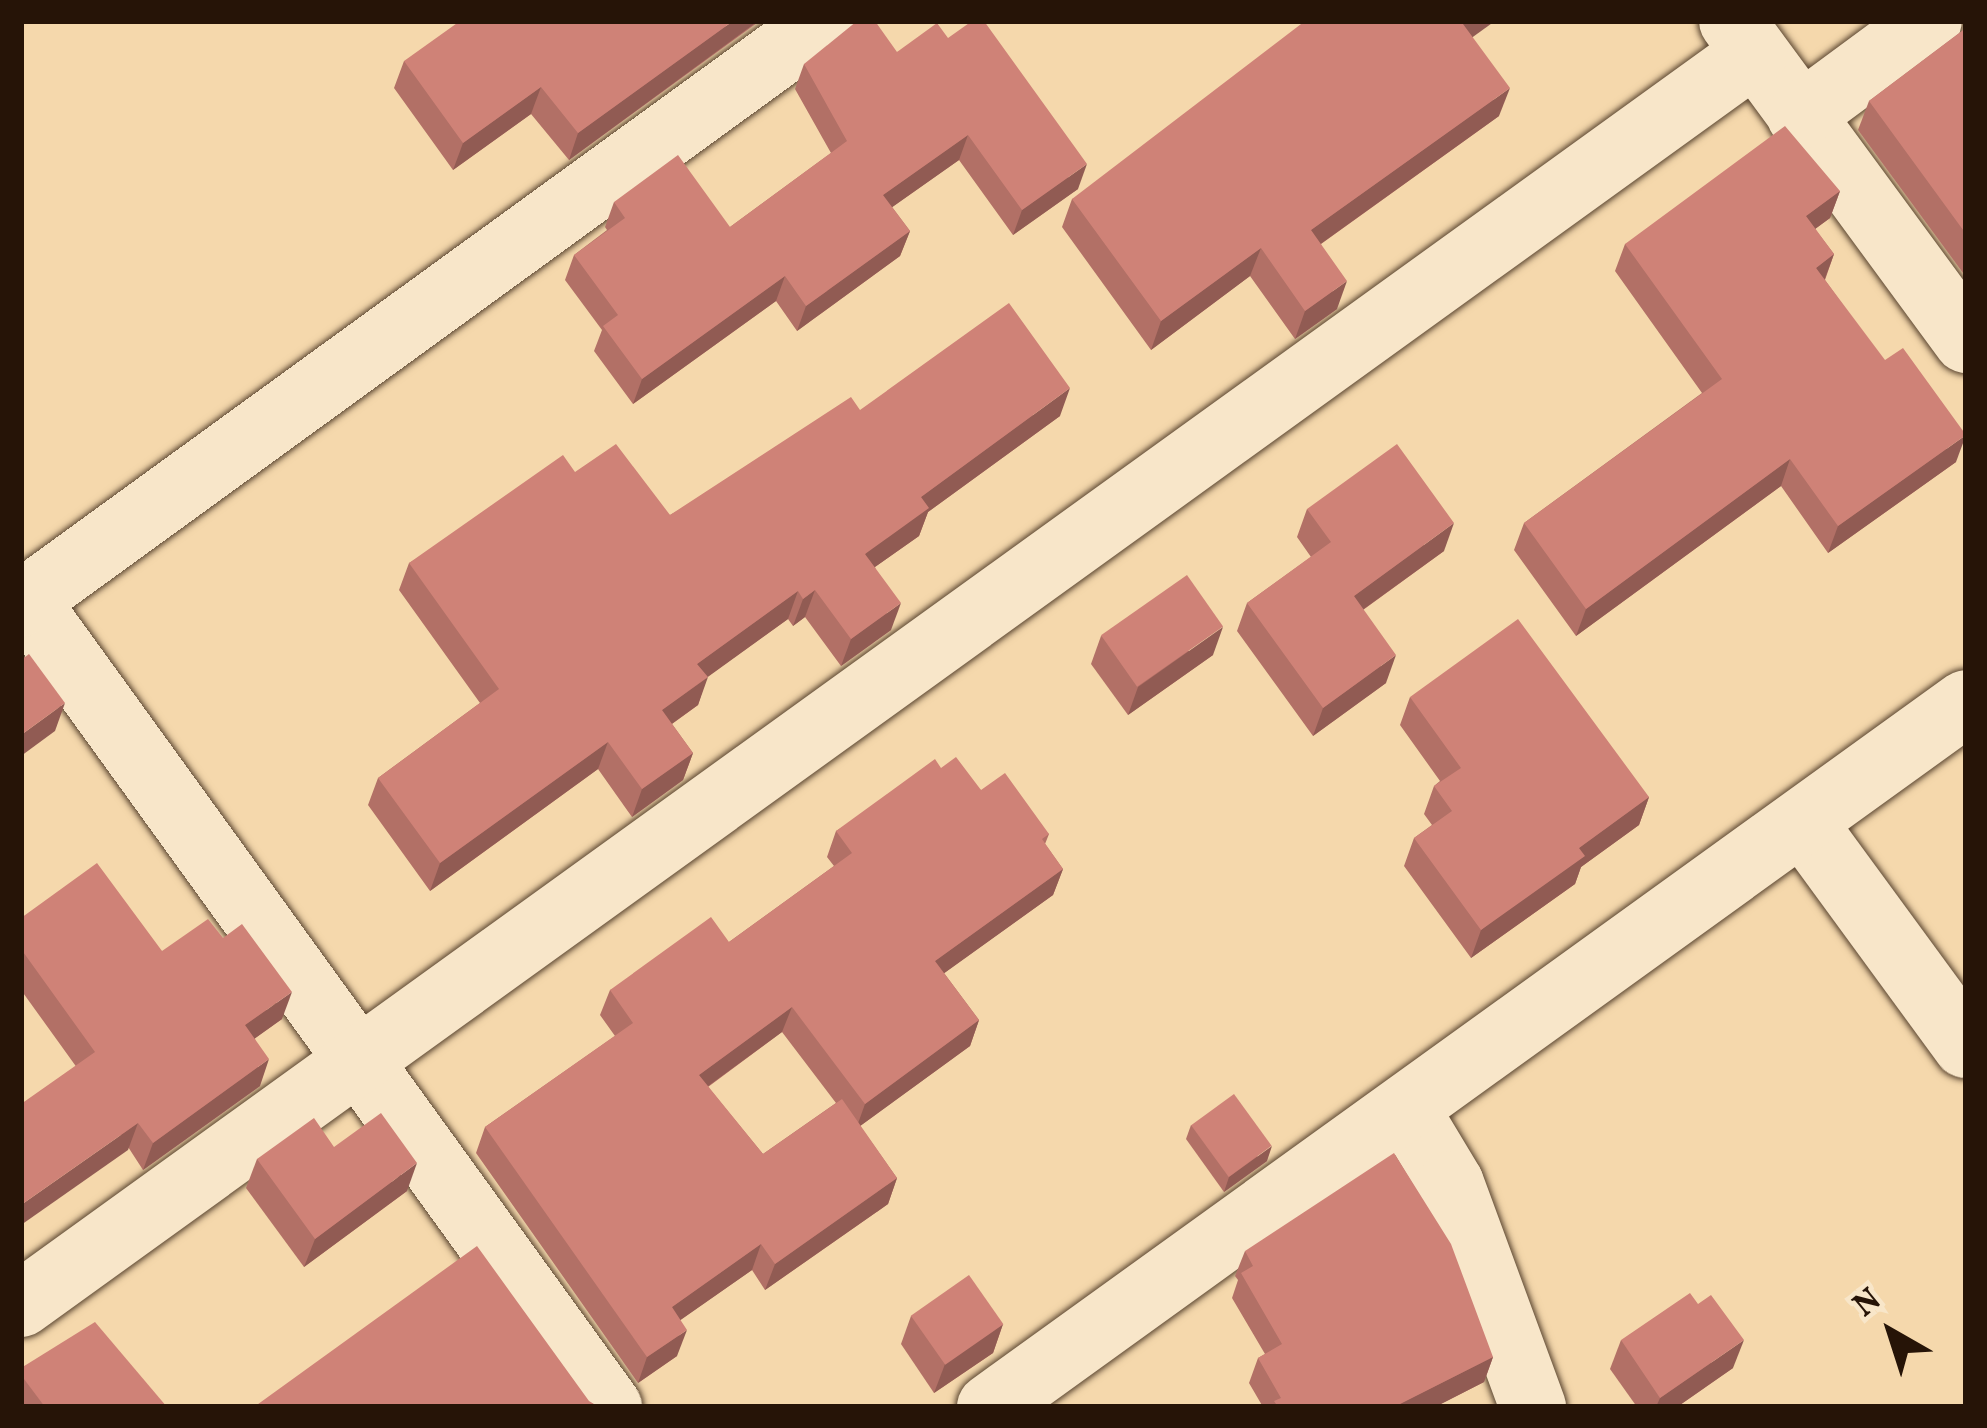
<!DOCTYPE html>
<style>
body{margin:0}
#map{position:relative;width:1987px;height:1428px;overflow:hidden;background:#f5d8ac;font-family:Vollkorn,serif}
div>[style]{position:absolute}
.roads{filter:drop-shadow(0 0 3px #5a4530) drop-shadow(0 0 3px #5a4530)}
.street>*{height:66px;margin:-33px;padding:0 33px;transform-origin:33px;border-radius:33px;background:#f8e6c9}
.wall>*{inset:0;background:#b27066}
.shaded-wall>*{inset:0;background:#915b53}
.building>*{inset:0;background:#cf8277;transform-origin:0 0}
span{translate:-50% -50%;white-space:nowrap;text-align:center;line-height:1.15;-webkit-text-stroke:9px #f8e6c9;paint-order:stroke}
.frame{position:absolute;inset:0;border:24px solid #261407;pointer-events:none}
.north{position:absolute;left:1831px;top:1272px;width:120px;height:120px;-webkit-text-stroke:9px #f8e6c9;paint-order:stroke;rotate:321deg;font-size:33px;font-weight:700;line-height:48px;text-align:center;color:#261407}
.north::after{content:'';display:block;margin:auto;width:42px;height:54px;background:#261407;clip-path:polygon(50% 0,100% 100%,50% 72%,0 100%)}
</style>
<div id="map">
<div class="roads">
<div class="street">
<i style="left:1732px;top:21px;width:396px;rotate:53.7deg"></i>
<i style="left:1800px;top:116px;width:160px;rotate:-36.4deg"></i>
<i style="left:26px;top:601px;width:995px;rotate:54.12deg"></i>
<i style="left:21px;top:604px;width:992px;rotate:-35.98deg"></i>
<i style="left:1804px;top:824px;width:274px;rotate:53.8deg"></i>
<i style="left:1406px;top:1109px;width:87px;rotate:59deg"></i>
<i style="left:1451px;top:1184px;width:238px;rotate:69.8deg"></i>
<i style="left:21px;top:1304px;width:2138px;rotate:-35.81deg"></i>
<i style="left:990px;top:1407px;width:1203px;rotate:-35.8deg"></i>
</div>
</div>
<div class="wall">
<i style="clip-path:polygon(757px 23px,569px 160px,531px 114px,453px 170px,394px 88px,404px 61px)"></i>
<i style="clip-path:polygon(1966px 28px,1966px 277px,1858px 130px,1869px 101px)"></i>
<i style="clip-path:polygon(948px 38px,1078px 189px,1013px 235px,959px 160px,892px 207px,910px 231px,900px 256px,797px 331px,776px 301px,633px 404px,594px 351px,602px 330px,565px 280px,574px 255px,607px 230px,605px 227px,614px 202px,730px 227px,831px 153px,795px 89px,804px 64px,897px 52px)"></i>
<i style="clip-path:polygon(1472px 38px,1499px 116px,1321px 244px,1337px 309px,1295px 339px,1250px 276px,1151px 350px,1062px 227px,1072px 199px)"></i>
<i style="clip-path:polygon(1840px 191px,1830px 218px,1815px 229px,1834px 254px,1825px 280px,1956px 462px,1828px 553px,1781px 486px,1576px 636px,1514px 550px,1524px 523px,1702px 393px,1615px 271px,1625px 244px)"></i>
<i style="clip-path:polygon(860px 410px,1060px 416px,928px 512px,919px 536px,875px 567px,891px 630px,841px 666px,805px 617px,793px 626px,788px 619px,707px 677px,698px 705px,672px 724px,693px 753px,683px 780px,632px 817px,598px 769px,430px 891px,368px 805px,378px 778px,480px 703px,399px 590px,409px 563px,575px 472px,670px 515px)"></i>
<i style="clip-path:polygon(1307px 509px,1444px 551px,1363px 610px,1386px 683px,1313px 736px,1237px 631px,1247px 603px,1311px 557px,1297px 537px)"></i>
<i style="clip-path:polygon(1101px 636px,1213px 655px,1128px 715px,1091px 664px)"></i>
<i style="clip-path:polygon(1410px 697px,1649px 797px,1639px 825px,1581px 867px,1575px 884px,1471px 958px,1404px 866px,1414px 838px,1432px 825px,1424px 814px,1434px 786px,1440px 781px,1400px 725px)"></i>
<i style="clip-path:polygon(evenodd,941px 768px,981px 790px,1049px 834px,1045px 844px,1063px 869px,1053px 895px,944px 973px,979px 1020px,970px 1046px,860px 1126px,897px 1178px,888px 1204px,765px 1290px,752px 1270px,680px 1320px,677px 1356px,638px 1383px,476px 1153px,485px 1127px,615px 1036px,600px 1015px,610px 990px,729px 942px,834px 866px,827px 857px,836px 831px,941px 768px,782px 1032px,836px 1103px,763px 1154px,708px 1087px,782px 1032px)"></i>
<i style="clip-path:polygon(21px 918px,162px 951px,282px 1019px,255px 1038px,260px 1086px,143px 1170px,75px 1065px,21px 990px)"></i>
<i style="clip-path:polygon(1191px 1125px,1267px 1161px,1224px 1192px,1186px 1139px)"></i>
<i style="clip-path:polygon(334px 1147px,407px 1191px,304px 1267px,246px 1188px,257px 1159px)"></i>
<i style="clip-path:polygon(1245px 1251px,1493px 1357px,1484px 1382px,1435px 1407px,1263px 1407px,1249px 1383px,1258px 1358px,1265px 1354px,1232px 1298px,1238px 1280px,1235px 1276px)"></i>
<i style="clip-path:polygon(911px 1316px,1003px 1324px,993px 1353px,934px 1393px,901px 1344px)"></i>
<i style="clip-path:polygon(1621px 1340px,1733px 1368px,1677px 1407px,1637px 1407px,1610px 1369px)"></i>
<i style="clip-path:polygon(21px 1375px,167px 1407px,21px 1407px)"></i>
</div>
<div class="shaded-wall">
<i style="clip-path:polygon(733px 21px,758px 21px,569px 160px,578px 133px)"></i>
<i style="clip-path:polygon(1467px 21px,1495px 21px,1452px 52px,1463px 24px)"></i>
<i style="clip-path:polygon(541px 87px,531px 114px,453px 170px,463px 143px)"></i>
<i style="clip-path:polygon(1510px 88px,1499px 116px,1301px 258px,1311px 230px)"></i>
<i style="clip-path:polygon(968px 135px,959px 160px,874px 220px,883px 195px)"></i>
<i style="clip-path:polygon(1087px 164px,1078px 189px,1013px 235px,1022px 210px)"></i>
<i style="clip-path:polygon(1840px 191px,1830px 218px,1796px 243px,1806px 216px)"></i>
<i style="clip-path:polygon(910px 231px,900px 256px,797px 331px,806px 306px)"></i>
<i style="clip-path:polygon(1261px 248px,1250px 276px,1151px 350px,1161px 321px)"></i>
<i style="clip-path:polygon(1834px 254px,1824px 281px,1816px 268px)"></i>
<i style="clip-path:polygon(785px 276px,776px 301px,633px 404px,642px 379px)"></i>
<i style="clip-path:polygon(1347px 281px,1337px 309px,1295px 339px,1305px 311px)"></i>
<i style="clip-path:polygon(1070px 388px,1060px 416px,928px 512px,919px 536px,855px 581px,865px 554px,921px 497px)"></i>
<i style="clip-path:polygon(1966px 435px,1956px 462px,1828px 553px,1838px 526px)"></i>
<i style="clip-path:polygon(1790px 459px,1781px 486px,1576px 636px,1586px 609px)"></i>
<i style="clip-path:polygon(1454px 523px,1444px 551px,1343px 624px,1354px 596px)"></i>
<i style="clip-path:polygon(815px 590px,805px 617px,793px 626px,803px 599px)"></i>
<i style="clip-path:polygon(798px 591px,788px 619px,687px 692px,697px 664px)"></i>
<i style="clip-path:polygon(901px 603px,891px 630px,841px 666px,851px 639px)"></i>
<i style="clip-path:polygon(1223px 627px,1213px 655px,1128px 715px,1138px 687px)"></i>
<i style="clip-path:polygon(1396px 655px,1386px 683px,1313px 736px,1323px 708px)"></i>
<i style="clip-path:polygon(708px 677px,698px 705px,652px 738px,662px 710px)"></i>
<i style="clip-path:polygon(65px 703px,55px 731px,21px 756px,21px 735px)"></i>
<i style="clip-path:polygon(608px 742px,598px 769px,430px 891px,440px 863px)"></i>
<i style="clip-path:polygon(693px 753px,683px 780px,632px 817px,642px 789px)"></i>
<i style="clip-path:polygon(1649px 797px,1639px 825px,1581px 867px,1575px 884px,1471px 958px,1481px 930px,1579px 848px)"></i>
<i style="clip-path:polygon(1063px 869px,1053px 895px,925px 987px,935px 961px)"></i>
<i style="clip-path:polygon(292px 992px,282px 1019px,236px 1052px,245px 1025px)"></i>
<i style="clip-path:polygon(792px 1007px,782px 1032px,689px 1100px,699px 1075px)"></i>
<i style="clip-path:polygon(979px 1020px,970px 1046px,856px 1129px,865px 1104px)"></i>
<i style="clip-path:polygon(269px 1059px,260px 1086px,143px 1170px,153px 1143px)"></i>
<i style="clip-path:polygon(138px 1123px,128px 1150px,21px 1225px,21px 1205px)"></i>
<i style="clip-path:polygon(1272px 1146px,1267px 1161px,1224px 1192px,1229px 1177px)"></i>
<i style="clip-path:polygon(417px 1163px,407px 1191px,304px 1267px,315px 1239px)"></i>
<i style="clip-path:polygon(897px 1178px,888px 1204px,765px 1290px,775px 1264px)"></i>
<i style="clip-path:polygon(761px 1244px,752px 1270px,662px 1333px,672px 1307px)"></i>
<i style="clip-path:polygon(1003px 1324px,993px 1353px,934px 1393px,945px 1364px)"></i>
<i style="clip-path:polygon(687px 1330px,677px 1356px,638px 1383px,647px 1357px)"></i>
<i style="clip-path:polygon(1744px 1340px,1733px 1368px,1677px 1407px,1656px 1407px,1660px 1398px)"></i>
<i style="clip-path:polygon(1493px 1357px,1484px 1382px,1435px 1407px,1394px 1407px)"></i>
</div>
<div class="building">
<i style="clip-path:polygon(460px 21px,733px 21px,578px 133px,541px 87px,463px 143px,404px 61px)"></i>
<i style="clip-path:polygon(857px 21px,875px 21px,897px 52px,937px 23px,948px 38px,972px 21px,984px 21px,1087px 164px,1022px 210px,968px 135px,883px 195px,910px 231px,806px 306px,785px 276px,642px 379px,603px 326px,618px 315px,574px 255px,625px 218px,614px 202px,678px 155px,730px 227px,847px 141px,804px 64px)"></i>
<i style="clip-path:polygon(1305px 21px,1467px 21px,1463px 24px,1510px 88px,1311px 230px,1347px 281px,1305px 311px,1261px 248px,1161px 321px,1072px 199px)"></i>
<i style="clip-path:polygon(1966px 28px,1966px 234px,1869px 101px)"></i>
<i style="clip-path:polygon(1785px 126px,1840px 191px,1806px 216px,1834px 254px,1816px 268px,1885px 360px,1903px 348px,1966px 435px,1838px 526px,1790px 459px,1586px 609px,1524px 523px,1722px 379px,1625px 244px)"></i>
<i style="clip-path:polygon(1009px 303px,1070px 388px,921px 497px,929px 508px,865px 554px,901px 603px,851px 639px,815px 590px,803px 599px,798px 591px,697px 664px,708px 677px,662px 710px,693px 753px,642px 789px,608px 742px,440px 863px,378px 778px,499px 689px,409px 563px,563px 455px,575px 472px,616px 444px,670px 515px,851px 397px,860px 410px)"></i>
<i style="clip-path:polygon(1397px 444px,1454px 523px,1354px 596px,1396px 655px,1323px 708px,1247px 603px,1331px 542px,1307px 509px)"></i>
<i style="left:1187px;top:575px;width:63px;height:105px;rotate:55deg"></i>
<i style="clip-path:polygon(1518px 619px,1649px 797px,1579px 848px,1585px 856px,1481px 930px,1414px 838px,1452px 811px,1434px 786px,1461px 768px,1410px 697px)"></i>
<i style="clip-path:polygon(29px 654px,65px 703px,21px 735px,21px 660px)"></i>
<i style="clip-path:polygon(956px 757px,981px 790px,1005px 773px,1049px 834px,1042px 839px,1063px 869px,935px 961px,979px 1020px,865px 1104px,792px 1007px,699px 1075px,763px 1154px,842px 1099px,897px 1178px,775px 1264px,761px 1244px,672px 1307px,687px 1330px,647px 1357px,485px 1127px,633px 1023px,610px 990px,711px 917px,729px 942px,852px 853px,836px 831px,935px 759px,941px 768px)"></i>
<i style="clip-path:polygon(97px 863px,162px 951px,208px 919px,223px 938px,242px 924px,292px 992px,245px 1025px,269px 1059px,153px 1143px,138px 1123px,21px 1205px,21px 1104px,95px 1052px,21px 949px,21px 918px)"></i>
<i style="left:1234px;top:1094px;width:64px;height:53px;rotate:54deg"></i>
<i style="clip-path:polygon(381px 1113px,417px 1163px,315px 1239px,257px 1159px,314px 1118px,334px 1147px)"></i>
<i style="clip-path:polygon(1394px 1153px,1451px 1244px,1493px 1357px,1394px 1407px,1278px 1407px,1274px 1401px,1281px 1398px,1258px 1358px,1282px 1344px,1241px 1273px,1253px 1266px,1245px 1251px)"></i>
<i style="clip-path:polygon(477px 1246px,589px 1401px,599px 1407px,254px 1407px)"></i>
<i style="left:969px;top:1275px;width:60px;height:71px;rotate:55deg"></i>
<i style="clip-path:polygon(1690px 1293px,1698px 1304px,1711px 1295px,1744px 1340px,1660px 1398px,1621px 1340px)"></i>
<i style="clip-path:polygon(95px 1322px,167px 1407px,45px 1407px,21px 1375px,21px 1368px)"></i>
</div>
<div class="frame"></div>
<div class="north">N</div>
</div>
